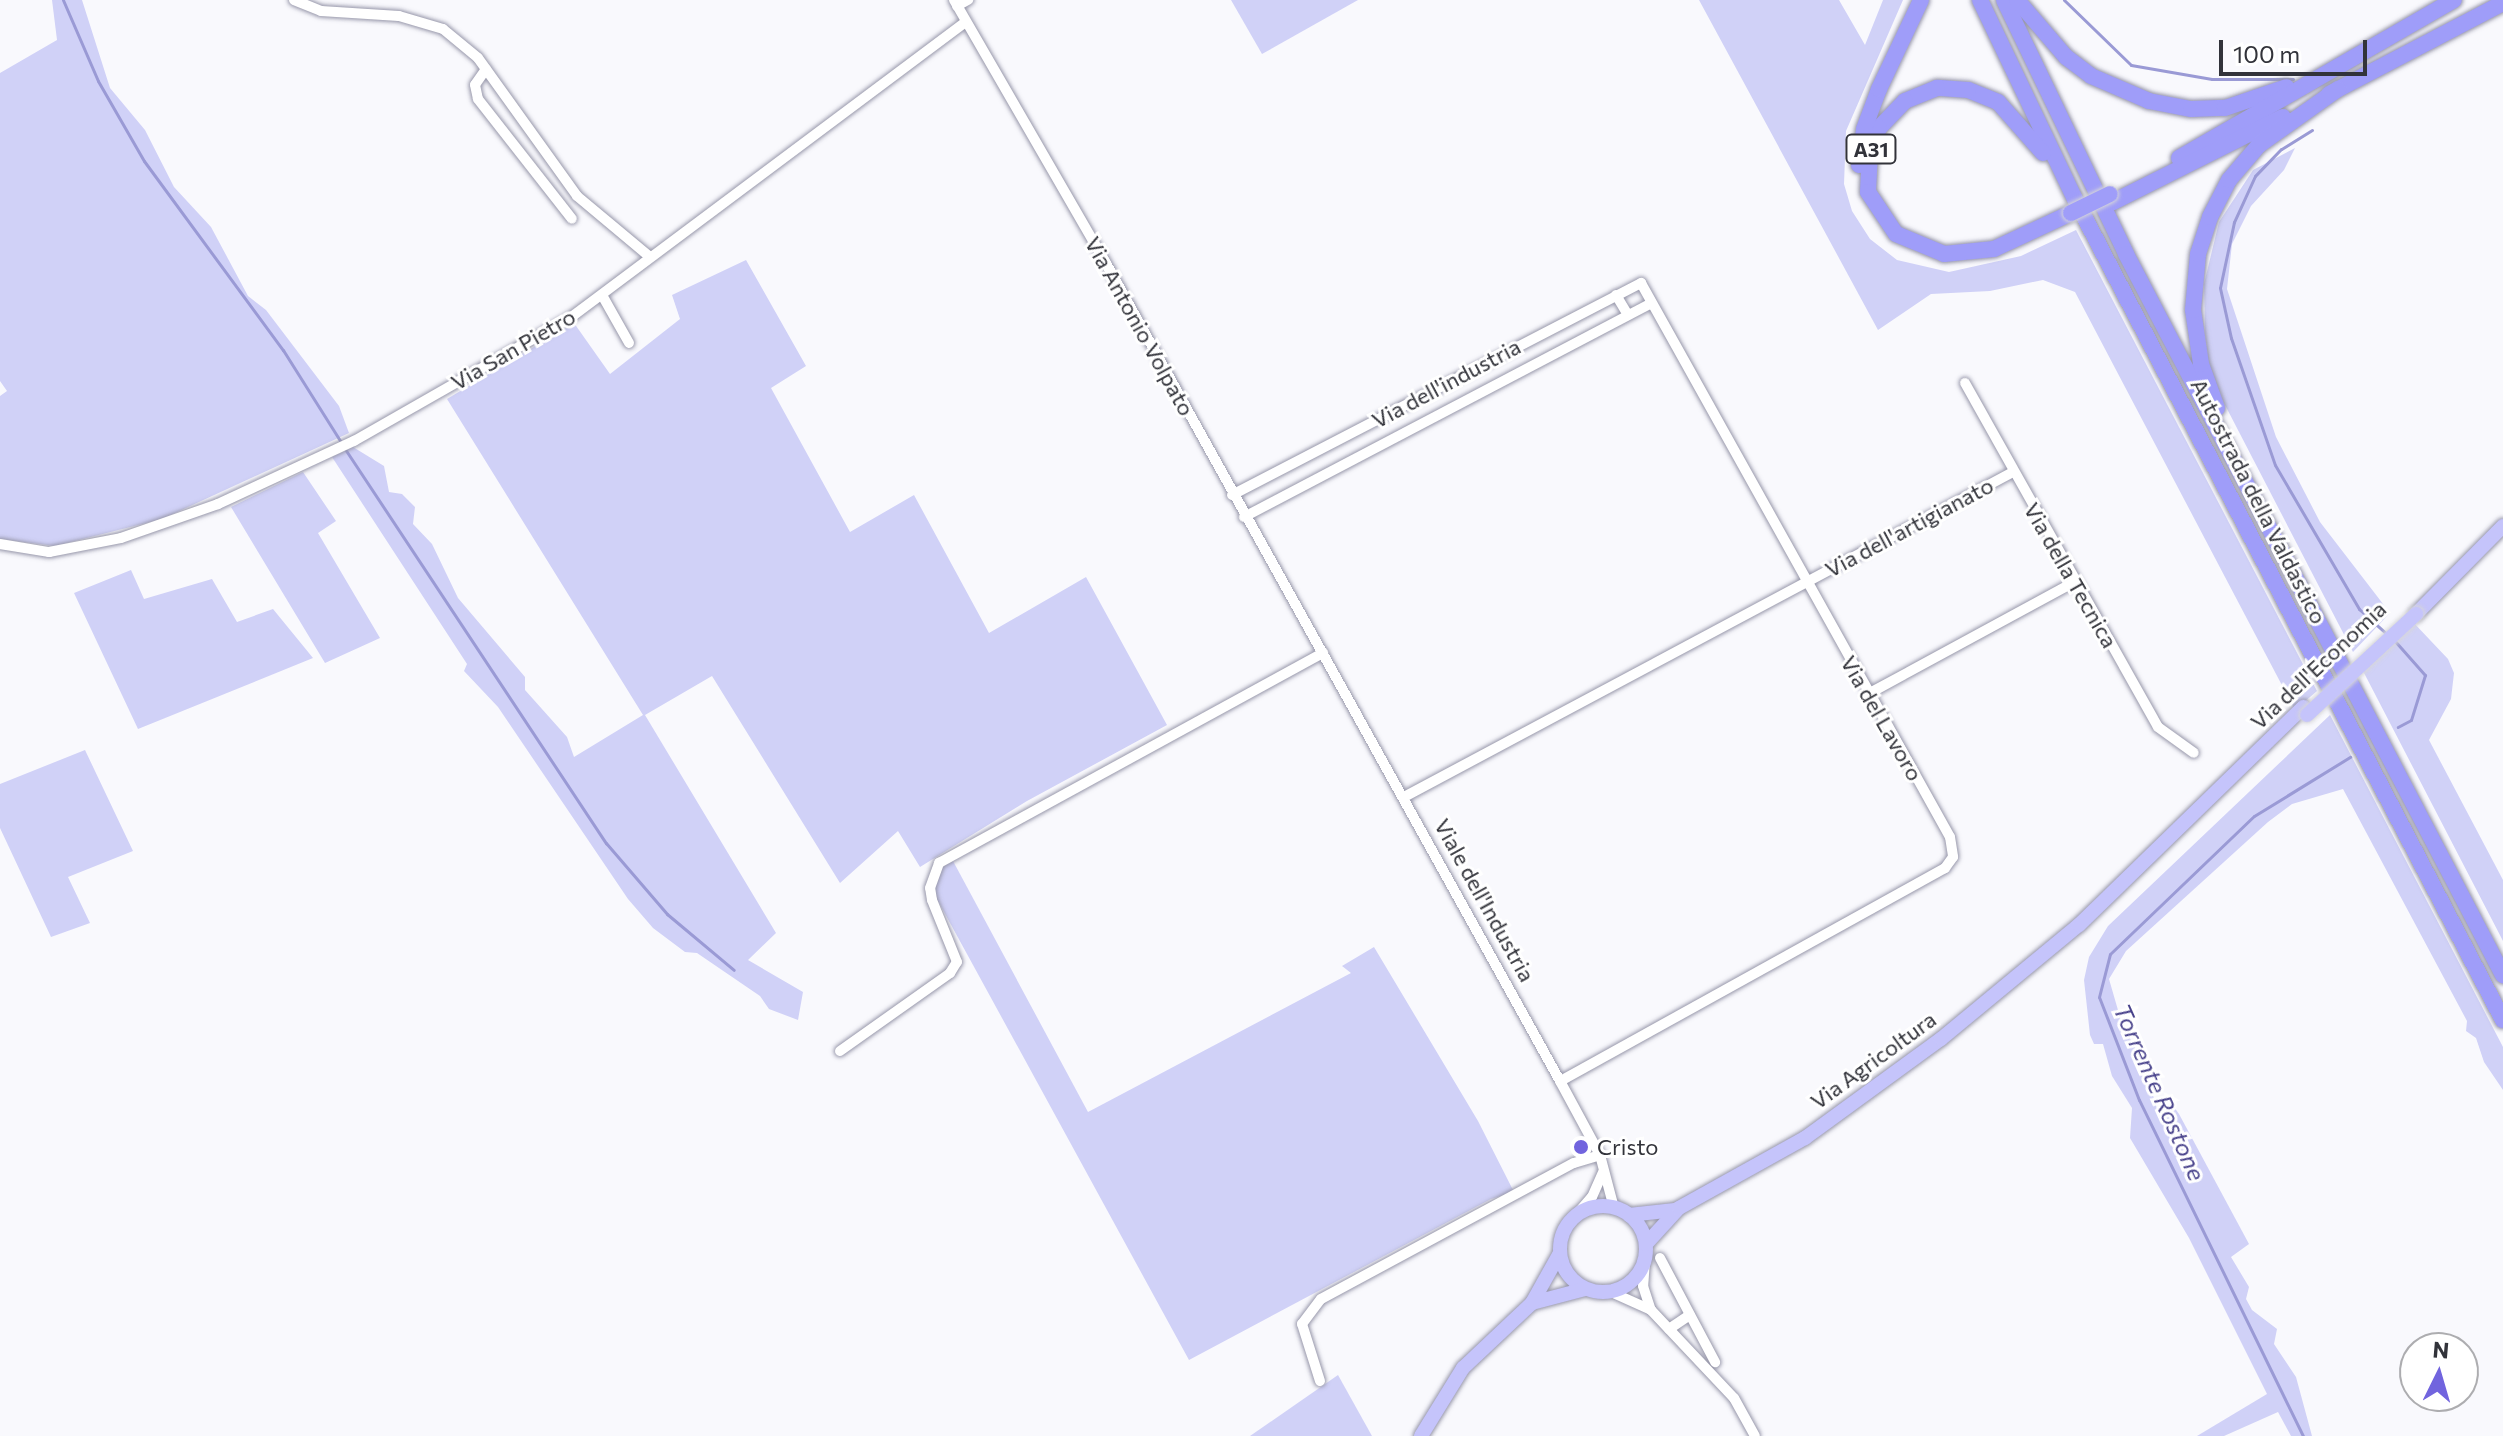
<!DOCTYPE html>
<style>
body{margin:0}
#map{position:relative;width:2503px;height:1436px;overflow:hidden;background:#f9f9fd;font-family:Commissioner,sans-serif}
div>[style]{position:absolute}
.green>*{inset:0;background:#d0d1f7}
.stream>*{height:3px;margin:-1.5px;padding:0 1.5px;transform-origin:1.5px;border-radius:1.5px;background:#9a9ad5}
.roads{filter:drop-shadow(0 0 2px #9797aa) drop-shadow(0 0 2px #9797aa)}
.minor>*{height:10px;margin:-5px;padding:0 5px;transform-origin:5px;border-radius:5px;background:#fff}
.major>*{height:14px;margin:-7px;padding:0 7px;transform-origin:7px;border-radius:7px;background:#c5c4fb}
.major>.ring{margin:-7px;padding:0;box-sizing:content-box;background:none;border:14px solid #c5c4fb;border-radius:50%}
.highway>*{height:16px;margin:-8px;padding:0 8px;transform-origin:8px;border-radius:8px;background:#9f9df9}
.bridges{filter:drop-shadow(0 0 2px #d6d6d8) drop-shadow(0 0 2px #d6d6d8)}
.major-bridge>*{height:14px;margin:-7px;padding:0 7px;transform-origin:7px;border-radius:7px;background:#c5c4fb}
.highway-bridge>*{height:16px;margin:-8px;padding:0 8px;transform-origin:8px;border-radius:8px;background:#9f9df9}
.dots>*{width:22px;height:22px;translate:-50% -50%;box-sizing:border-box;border:4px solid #fff;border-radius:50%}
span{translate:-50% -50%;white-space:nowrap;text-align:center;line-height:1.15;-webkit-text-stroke:6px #fff;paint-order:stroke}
.shield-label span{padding:2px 6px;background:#fff;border:2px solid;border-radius:6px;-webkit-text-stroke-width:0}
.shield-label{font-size:20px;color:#32333a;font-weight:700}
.street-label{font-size:22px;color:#32333a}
.poi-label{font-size:22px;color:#32333a}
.left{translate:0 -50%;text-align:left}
.water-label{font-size:24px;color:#48428b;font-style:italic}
.north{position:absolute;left:2399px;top:1332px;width:80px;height:80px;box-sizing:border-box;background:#fff;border:2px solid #adadb0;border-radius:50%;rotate:5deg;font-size:22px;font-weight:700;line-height:32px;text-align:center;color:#32333a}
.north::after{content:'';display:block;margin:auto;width:28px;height:36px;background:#7164de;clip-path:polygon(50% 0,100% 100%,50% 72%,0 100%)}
.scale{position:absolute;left:2219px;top:40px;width:148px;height:36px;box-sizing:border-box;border:4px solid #32333a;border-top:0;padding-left:10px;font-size:24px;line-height:28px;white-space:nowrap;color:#32333a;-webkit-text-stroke:6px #fff;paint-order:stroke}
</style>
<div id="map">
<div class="green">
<i style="clip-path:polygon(52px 0,82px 0,110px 88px,145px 130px,174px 187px,211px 227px,248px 296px,266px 310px,339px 406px,349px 433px,162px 519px,55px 546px,0 539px,0 396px,7px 391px,0 381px,0 73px,57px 40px)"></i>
<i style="clip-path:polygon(1231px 0,1358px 0,1262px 54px)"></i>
<i style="clip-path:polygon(1699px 0,1839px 0,1865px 45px,1883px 0,1903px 0,1846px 131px,1844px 184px,1852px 211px,1870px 239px,1897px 260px,1949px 272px,2021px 256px,2076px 230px,2317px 691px,2295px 710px,2075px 292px,2043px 280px,1990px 291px,1931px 294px,1878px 330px)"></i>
<i style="clip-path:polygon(2295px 148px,2284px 170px,2251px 206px,2232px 244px,2227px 289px,2276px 437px,2320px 522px,2390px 613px,2353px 652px,2210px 376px,2205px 332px,2204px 284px,2219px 222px,2253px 170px)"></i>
<i style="clip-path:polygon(746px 260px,806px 366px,771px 388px,850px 532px,914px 495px,989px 633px,1086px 577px,1167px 725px,1027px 801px,920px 867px,898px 831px,840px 883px,712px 676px,645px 715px,776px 933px,748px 960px,803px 992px,798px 1020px,769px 1009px,760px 996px,697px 953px,685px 952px,653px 928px,628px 899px,498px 707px,464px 671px,467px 664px,332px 457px,353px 447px,384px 466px,389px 492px,402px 494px,415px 507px,413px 524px,432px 544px,458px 598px,525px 677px,525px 690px,567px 737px,574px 757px,643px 715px,447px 399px,574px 323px,610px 374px,680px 319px,672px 295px)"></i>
<i style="clip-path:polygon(303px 472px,336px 521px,318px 533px,380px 638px,325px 663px,231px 507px)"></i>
<i style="clip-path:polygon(131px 570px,144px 599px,212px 579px,237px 622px,273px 609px,313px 658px,138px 729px,74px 593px)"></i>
<i style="clip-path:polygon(2412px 621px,2448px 659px,2454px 673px,2451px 699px,2429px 740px,2503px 880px,2503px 941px,2363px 671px)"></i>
<i style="clip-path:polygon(2330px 715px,2503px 1047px,2503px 1090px,2484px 1062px,2476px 1038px,2466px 1031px,2467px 1021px,2343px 789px,2292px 804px,2268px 822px,2126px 951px,2109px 979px,2122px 1024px,2144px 1064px,2157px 1109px,2163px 1114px,2174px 1107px,2179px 1114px,2249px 1244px,2231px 1257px,2249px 1287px,2246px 1299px,2252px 1310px,2277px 1329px,2274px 1344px,2296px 1377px,2312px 1436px,2291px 1436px,2278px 1412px,2224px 1436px,2197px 1436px,2267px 1394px,2189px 1238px,2130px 1138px,2132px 1108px,2112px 1076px,2103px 1044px,2094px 1044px,2090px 1035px,2084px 980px,2089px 957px,2108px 926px)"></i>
<i style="clip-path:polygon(85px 750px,133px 851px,68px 877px,90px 923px,51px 937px,0 828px,0 784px)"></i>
<i style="clip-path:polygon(953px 861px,1088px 1112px,1351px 973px,1342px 966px,1374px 947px,1478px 1121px,1514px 1192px,1491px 1199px,1189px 1360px,932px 890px,936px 871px)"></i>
<i style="clip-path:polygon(1338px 1375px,1372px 1436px,1250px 1436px)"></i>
</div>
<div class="stream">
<i style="left:63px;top:0;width:88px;rotate:66.6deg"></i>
<i style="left:98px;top:81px;width:92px;rotate:60.1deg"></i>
<i style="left:144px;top:161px;width:235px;rotate:53.7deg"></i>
<i style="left:283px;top:350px;width:109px;rotate:57.8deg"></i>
<i style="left:2064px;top:0;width:93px;rotate:44.1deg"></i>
<i style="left:2131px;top:65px;width:82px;rotate:9.8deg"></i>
<i style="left:2212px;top:79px;width:81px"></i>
<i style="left:2312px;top:130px;width:36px;rotate:148deg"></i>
<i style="left:2281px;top:149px;width:37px;rotate:134deg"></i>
<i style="left:2255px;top:176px;width:51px;rotate:114.5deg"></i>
<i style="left:2234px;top:222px;width:67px;rotate:102deg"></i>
<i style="left:2220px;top:288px;width:51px;rotate:77.6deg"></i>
<i style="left:2231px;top:338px;width:134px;rotate:70.9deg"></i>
<i style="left:2275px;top:465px;width:167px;rotate:59.7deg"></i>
<i style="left:2359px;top:609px;width:39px;rotate:42deg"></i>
<i style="left:345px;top:449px;width:473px;rotate:56.5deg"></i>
<i style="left:606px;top:843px;width:94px;rotate:49.3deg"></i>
<i style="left:667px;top:914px;width:87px;rotate:39.9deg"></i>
<i style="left:2394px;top:640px;width:47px;rotate:48.5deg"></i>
<i style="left:2425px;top:675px;width:47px;rotate:107.3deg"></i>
<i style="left:2411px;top:720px;width:15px;rotate:152deg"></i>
<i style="left:2303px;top:1436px;width:374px;rotate:-116deg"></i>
<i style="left:2139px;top:1100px;width:110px;rotate:-111.2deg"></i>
<i style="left:2099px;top:997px;width:44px;rotate:-75.7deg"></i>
<i style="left:2110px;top:954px;width:199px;rotate:-43.8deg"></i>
<i style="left:2254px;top:816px;width:113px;rotate:-31.6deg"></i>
</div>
<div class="roads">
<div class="minor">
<i style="left:294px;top:0;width:29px;rotate:22deg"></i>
<i style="left:321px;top:11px;width:78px;rotate:3.7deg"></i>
<i style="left:399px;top:16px;width:46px;rotate:16.5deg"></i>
<i style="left:443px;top:29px;width:45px;rotate:39.6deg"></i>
<i style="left:478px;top:58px;width:170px;rotate:54.3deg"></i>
<i style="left:577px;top:196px;width:95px;rotate:39.9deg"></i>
<i style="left:954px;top:0;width:306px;rotate:60deg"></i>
<i style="left:1107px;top:265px;width:933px;rotate:60.96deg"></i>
<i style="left:1560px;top:1081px;width:84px;rotate:61.6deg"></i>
<i style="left:1600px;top:1155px;width:55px;rotate:75.2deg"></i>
<i style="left:957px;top:6px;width:13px;rotate:-29deg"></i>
<i style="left:486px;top:69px;width:19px;rotate:125deg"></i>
<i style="left:475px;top:85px;width:14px;rotate:78deg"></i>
<i style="left:478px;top:99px;width:152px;rotate:51.9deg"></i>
<i style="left:602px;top:295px;width:55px;rotate:60.6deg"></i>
<i style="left:1616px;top:295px;width:23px;rotate:59deg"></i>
<i style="left:1965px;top:383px;width:394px;rotate:60.7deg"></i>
<i style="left:2158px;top:727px;width:44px;rotate:35.8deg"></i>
<i style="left:1232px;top:495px;width:461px;rotate:-27.4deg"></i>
<i style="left:1641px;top:283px;width:634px;rotate:60.85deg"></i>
<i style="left:1950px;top:837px;width:20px;rotate:81deg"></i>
<i style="left:1953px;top:857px;width:14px;rotate:126deg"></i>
<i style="left:1945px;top:868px;width:440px;rotate:151deg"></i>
<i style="left:1244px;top:517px;width:460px;rotate:-27.7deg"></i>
<i style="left:0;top:544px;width:50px;rotate:9.3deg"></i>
<i style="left:49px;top:552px;width:73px;rotate:-11deg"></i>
<i style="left:121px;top:538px;width:103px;rotate:-19.3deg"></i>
<i style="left:218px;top:504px;width:150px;rotate:-24.9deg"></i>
<i style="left:354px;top:441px;width:249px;rotate:-29.7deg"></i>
<i style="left:570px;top:318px;width:494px;rotate:-36.8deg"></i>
<i style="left:1868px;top:694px;width:234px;rotate:-28.5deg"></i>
<i style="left:1404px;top:797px;width:690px;rotate:-28.09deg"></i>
<i style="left:840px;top:1051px;width:135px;rotate:-35.3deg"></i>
<i style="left:950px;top:973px;width:13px;rotate:-58deg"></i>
<i style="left:957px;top:962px;width:67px;rotate:-112deg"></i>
<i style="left:932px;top:900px;width:12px;rotate:-99deg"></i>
<i style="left:930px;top:888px;width:27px;rotate:-70deg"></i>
<i style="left:939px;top:863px;width:438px;rotate:-28.7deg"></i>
<i style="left:1570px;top:1222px;width:33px;rotate:-49deg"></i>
<i style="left:1592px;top:1197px;width:27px;rotate:-66deg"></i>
<i style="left:1660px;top:1258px;width:118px;rotate:62.1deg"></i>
<i style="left:1645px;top:1260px;width:26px;rotate:94deg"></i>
<i style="left:1643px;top:1286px;width:25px;rotate:72deg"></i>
<i style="left:1611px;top:1292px;width:44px;rotate:24.2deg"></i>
<i style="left:1651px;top:1310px;width:121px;rotate:46.7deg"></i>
<i style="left:1734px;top:1398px;width:43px;rotate:61.1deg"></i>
<i style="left:1669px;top:1329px;width:25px;rotate:-34deg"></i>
<i style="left:1320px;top:1381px;width:60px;rotate:-107.5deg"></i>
<i style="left:1302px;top:1324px;width:31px;rotate:-53deg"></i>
<i style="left:1321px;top:1299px;width:287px;rotate:-28.3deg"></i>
<i style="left:1574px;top:1163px;width:27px;rotate:-17deg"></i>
</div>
<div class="major">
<i style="left:2416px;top:614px;width:124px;rotate:-45.3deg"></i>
<i class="ring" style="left:1560px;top:1206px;width:72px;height:72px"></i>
<i style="left:1629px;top:1215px;width:46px;rotate:-6.2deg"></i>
<i style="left:1646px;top:1244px;width:49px;rotate:-47.5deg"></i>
<i style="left:1679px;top:1208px;width:144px;rotate:-29.1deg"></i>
<i style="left:1805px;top:1138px;width:168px;rotate:-36.1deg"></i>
<i style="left:1941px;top:1039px;width:179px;rotate:-39.6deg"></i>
<i style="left:2079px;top:925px;width:313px;rotate:-44.2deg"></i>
<i style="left:1532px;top:1303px;width:55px;rotate:-14.8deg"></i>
<i style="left:1421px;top:1436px;width:80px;rotate:-58.3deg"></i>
<i style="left:1463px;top:1368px;width:95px;rotate:-43.3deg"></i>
<i style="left:1532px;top:1303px;width:57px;rotate:-60.8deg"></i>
</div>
<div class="highway">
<i style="left:1980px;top:0;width:221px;rotate:64.5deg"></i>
<i style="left:2075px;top:199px;width:926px;rotate:62.47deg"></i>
<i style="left:2004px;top:0;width:282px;rotate:64.3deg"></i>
<i style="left:2126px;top:254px;width:814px;rotate:62.4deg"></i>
<i style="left:2017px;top:0;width:75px;rotate:49.3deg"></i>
<i style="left:2066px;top:57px;width:31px;rotate:37deg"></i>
<i style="left:2091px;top:76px;width:63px;rotate:23.3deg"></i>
<i style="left:2149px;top:101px;width:43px;rotate:10.8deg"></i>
<i style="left:2191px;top:109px;width:34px;rotate:-2deg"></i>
<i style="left:2225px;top:108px;width:65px;rotate:-18.7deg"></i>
<i style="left:2329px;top:94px;width:196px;rotate:-27.6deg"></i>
<i style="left:2043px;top:153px;width:68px;rotate:-131.4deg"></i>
<i style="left:1998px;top:102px;width:32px;rotate:-158deg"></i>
<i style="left:1968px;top:90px;width:31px;rotate:-176deg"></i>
<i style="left:1937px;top:88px;width:35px;rotate:158deg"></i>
<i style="left:1905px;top:101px;width:37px;rotate:134deg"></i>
<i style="left:1879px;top:128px;width:26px;rotate:111deg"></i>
<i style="left:1870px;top:152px;width:40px;rotate:92.9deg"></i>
<i style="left:1868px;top:192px;width:50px;rotate:56.3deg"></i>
<i style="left:1896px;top:234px;width:52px;rotate:22.6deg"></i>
<i style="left:1944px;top:254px;width:50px;rotate:-5.7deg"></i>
<i style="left:1994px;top:249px;width:85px;rotate:-25.1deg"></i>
<i style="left:2179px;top:158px;width:317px;rotate:-29.9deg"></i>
<i style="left:1859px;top:165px;width:36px;rotate:-82deg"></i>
<i style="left:1864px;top:129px;width:43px;rotate:-69.4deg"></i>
<i style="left:1879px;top:89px;width:98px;rotate:-64.7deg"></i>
<i style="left:2113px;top:202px;width:190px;rotate:-26.6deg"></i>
<i style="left:2217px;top:408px;width:47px;rotate:-110deg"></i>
<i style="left:2201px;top:364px;width:55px;rotate:-98.4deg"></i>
<i style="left:2193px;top:310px;width:56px;rotate:-84.9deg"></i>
<i style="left:2198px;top:254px;width:39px;rotate:-72deg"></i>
<i style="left:2210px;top:217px;width:42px;rotate:-62.8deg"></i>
<i style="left:2229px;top:180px;width:46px;rotate:-49.4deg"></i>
<i style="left:2259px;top:145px;width:97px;rotate:-35.3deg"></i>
</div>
</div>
<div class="bridges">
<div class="major-bridge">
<i style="left:2307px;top:715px;width:149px;rotate:-42.8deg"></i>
</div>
<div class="highway-bridge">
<i style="left:2071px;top:213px;width:43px;rotate:-26deg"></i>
</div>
</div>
<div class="dots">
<i style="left:1581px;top:1147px;background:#7164de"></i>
</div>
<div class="shield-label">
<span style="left:1871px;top:149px">A31</span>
</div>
<div class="street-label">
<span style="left:1140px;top:326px;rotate:61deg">Via Antonio Volpato</span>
<span style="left:513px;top:349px;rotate:-30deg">Via San Pietro</span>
<span style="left:1446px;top:383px;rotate:-28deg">Via dell'industria</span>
<span style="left:2259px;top:501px;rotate:63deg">Autostrada della Valdastico</span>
<span style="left:1909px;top:527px;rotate:-28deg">Via dell'artigianato</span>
<span style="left:2071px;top:575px;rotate:60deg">Via della Tecnica</span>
<span style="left:2318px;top:665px;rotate:-43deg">Via dell'Economia</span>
<span style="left:1882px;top:718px;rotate:60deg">Via del Lavoro</span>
<span style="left:1485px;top:900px;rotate:61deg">Viale dell'Industria</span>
<span style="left:1873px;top:1060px;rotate:-36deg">Via Agricoltura</span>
</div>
<div class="poi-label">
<span class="left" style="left:1597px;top:1147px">Cristo</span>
</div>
<div class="water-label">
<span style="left:2160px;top:1092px;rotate:66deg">Torrente Rostone</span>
</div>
<div class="north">N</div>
<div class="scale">100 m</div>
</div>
